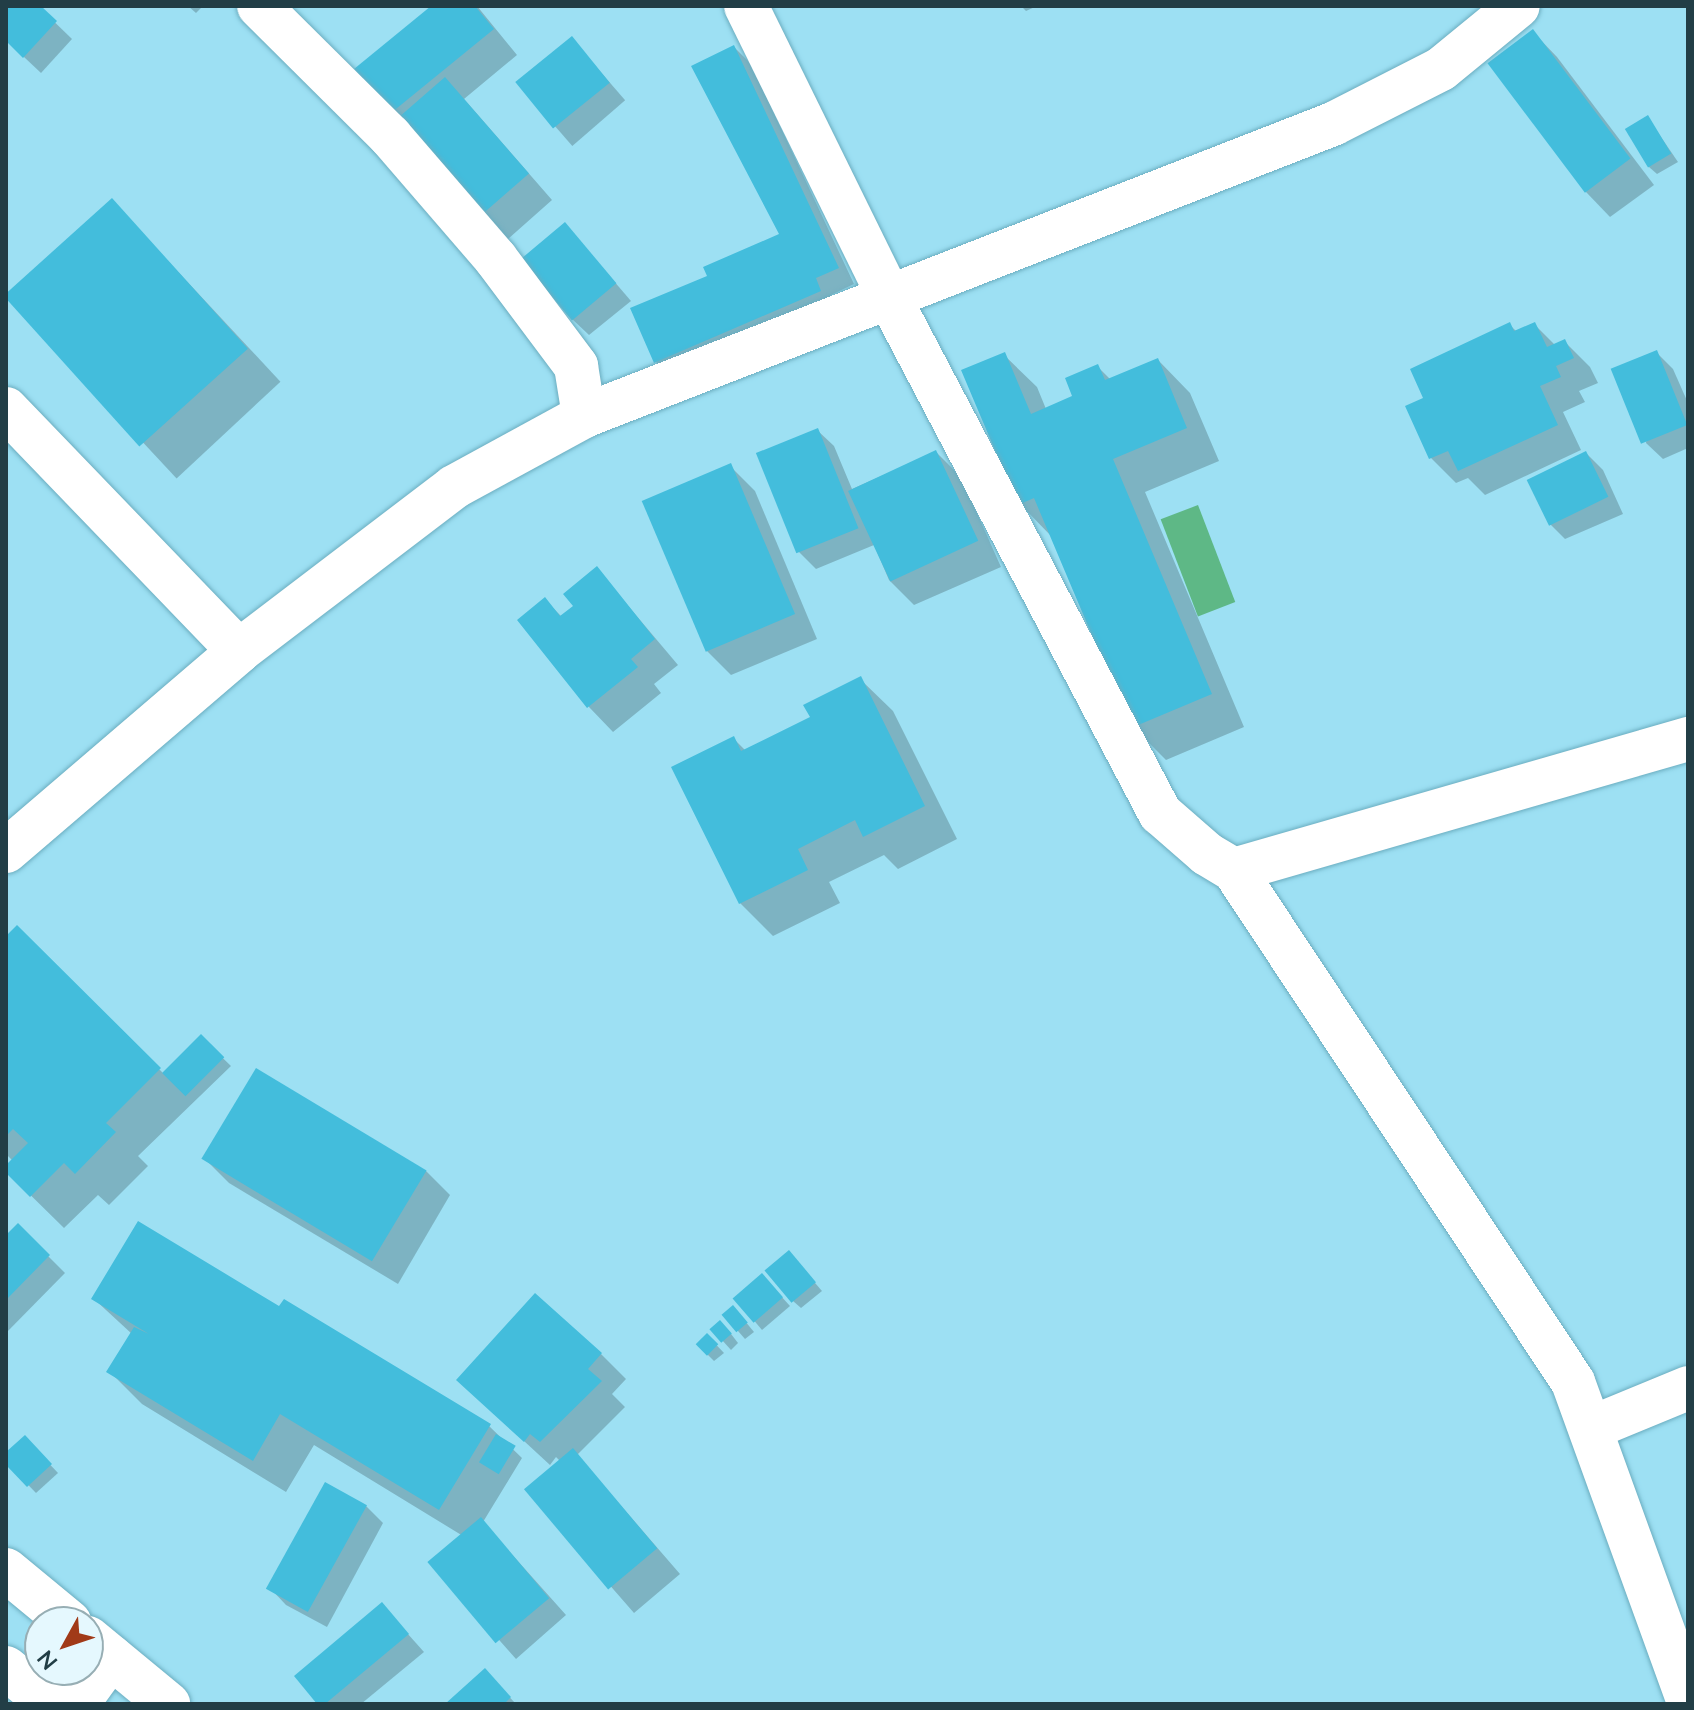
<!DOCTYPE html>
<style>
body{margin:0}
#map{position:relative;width:1694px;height:1710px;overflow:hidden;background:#9de0f3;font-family:Lato,sans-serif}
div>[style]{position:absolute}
.water>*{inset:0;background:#5eb886;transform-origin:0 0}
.shadow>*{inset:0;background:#0003;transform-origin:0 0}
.building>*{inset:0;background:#43bddc;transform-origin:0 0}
.roads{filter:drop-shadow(0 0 2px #6badc0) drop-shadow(0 0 2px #6badc0)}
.minor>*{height:44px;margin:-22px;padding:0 22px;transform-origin:22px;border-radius:22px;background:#fff}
.highway>*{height:44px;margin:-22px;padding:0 22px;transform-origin:22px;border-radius:22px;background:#fff}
span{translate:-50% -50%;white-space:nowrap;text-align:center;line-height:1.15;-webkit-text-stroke:6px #e5f8fe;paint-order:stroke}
.frame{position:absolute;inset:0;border:8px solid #223e46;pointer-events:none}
.north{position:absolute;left:24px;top:1606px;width:80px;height:80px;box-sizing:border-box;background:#e5f8fe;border:2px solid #97aeb4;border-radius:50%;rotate:230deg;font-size:22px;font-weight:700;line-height:32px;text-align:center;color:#223e46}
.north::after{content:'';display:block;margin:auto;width:28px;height:36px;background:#a13a18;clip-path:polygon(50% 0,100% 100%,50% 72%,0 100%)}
</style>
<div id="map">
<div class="water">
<i style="left:1198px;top:505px;width:104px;height:40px;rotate:69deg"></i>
</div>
<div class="shadow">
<i style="clip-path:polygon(6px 6px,38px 6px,72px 39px,41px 73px,6px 40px)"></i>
<i style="clip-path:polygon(188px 6px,203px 6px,196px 13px)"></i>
<i style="clip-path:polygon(434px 6px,477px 6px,517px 55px,464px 99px,552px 200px,507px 240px,392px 112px)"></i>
<i style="clip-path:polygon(1021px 6px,1037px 6px,1026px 11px)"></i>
<i style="clip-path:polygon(1533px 32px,1557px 57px,1654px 185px,1610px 217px,1586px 192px,1490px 63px)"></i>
<i style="left:572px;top:39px;width:81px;height:70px;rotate:49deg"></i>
<i style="clip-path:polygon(734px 47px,751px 64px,854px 284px,831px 295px,837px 308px,673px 379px,656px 362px,633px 309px,710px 277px,782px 235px)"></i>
<i style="clip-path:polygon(1648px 118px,1678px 162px,1657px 174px,1649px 167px)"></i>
<i style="left:112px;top:201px;width:247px;height:142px;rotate:47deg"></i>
<i style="clip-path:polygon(565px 224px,631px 301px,589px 335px,572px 319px)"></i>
<i style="clip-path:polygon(1534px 324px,1556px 346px,1565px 342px,1590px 367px,1598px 383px,1579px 391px,1585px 402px,1563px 412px,1581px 450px,1485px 495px,1468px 478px,1456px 483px,1431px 458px,1426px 399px,1510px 325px,1517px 332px)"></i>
<i style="clip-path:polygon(1656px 352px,1673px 369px,1688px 403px,1688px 448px,1663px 459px,1646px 443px)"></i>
<i style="clip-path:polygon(1004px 355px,1037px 387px,1046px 409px,1075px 397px,1098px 367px,1111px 380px,1158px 360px,1190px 393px,1219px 461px,1145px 492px,1244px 727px,1166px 760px,1133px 727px,1053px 538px,1020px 504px)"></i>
<i style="clip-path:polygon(817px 430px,834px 446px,852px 489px,936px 452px,961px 477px,1001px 567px,914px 605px,889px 580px,874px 545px,816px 569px,799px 552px)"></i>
<i style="clip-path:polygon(1586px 453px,1603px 470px,1623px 514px,1565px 539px,1549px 523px)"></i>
<i style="clip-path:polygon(730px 466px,755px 491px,817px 639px,731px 675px,706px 650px)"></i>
<i style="clip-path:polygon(597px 569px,678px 665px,654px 684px,661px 693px,613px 732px,589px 707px,545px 600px,562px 617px,576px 606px)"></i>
<i style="clip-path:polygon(860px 679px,893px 711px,957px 839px,898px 869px,884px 855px,829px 882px,840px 903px,773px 936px,740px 903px,733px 738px,746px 751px,812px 717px)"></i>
<i style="clip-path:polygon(17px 928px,164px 1074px,201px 1037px,231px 1066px,138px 1156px,148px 1166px,109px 1205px,98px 1195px,64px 1228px,6px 1171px,13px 1161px,6px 1154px,6px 939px)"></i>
<i style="clip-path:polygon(204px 1158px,425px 1170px,450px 1195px,398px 1284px,229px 1183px)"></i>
<i style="clip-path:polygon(18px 1226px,65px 1273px,6px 1333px,6px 1238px)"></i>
<i style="clip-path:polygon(796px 1261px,822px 1291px,801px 1308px,793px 1301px)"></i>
<i style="clip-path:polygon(770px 1284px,790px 1306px,762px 1330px,736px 1299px)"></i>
<i style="clip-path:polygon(93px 1298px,280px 1309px,489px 1426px,522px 1458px,483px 1522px,566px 1615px,516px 1659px,431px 1563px,463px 1536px,314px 1445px,286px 1492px,142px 1404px,109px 1371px,132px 1334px)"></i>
<i style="clip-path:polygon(724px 1315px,740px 1315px,754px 1332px,745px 1339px)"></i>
<i style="clip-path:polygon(712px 1329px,728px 1330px,738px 1343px,731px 1350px)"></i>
<i style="clip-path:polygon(707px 1335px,724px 1353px,714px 1361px,707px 1354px)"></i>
<i style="clip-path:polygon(601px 1354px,626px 1379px,612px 1394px,625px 1407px,577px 1455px,680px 1574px,634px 1613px,526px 1489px,560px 1461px,556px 1457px,550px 1465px,458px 1380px)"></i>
<i style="clip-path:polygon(25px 1438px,58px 1473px,36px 1493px,6px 1462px,6px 1455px)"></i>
<i style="clip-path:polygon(366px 1506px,383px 1523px,327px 1627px,286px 1605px,270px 1588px)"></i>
<i style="clip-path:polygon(382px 1605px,424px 1652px,361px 1704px,320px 1704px)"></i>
<i style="clip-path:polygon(501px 1688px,516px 1704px,448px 1704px)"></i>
</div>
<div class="building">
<i style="clip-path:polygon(6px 6px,41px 6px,57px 21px,23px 58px,6px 41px)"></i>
<i style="clip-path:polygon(431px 6px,475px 6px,494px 29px,391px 113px,354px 69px)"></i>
<i style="left:1533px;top:29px;width:162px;height:57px;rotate:53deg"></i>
<i style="left:572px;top:36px;width:60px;height:73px;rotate:51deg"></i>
<i style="clip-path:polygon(734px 45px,839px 268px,816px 278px,821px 291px,654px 363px,630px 308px,707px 276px,703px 267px,779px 234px,691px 66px)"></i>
<i style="left:445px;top:77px;width:128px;height:65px;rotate:49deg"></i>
<i style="left:1648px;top:115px;width:45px;height:27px;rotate:59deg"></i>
<i style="left:112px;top:198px;width:203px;height:146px;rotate:48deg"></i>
<i style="left:565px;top:222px;width:80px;height:58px;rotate:50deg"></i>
<i style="clip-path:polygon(1510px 322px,1514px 331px,1535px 322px,1547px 347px,1565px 339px,1574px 358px,1556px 366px,1561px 377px,1540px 386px,1558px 425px,1458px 471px,1448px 451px,1429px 459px,1405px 406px,1423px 398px,1410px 369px)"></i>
<i style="left:1657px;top:350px;width:81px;height:50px;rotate:68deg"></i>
<i style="clip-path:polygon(1005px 352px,1031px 414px,1072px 396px,1065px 378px,1098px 364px,1105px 380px,1158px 358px,1187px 428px,1113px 459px,1212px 694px,1131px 728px,1034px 498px,1018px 505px,961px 370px)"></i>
<i style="left:818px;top:428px;width:108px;height:67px;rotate:68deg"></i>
<i style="left:936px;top:450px;width:100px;height:97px;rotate:65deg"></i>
<i style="left:1586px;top:451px;width:51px;height:66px;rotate:64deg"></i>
<i style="left:731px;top:463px;width:164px;height:97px;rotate:67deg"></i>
<i style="clip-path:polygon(597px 566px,655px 639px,631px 659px,638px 667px,587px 708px,517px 620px,545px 597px,560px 616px,573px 606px,563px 594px)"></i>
<i style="clip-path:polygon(861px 676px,925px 806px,863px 837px,855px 820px,798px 849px,808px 870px,739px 904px,671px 767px,734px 736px,741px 751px,810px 717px,803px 705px)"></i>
<i style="clip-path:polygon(17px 925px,161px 1068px,106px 1123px,116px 1132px,75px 1174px,64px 1163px,30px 1197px,6px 1173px,6px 1165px,28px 1143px,13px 1129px,6px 1136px,6px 936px)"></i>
<i style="left:201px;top:1034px;width:33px;height:55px;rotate:45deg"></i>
<i style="left:256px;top:1068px;width:199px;height:106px;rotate:31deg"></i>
<i style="clip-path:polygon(138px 1221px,279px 1306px,284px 1299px,491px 1424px,439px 1510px,280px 1414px,253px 1461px,106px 1372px,134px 1327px,149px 1334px,91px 1299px)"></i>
<i style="clip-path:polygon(18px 1223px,50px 1255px,6px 1300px,6px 1235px)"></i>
<i style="left:789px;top:1250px;width:42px;height:32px;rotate:50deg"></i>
<i style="left:762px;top:1273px;width:32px;height:39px;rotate:49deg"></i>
<i style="clip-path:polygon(535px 1293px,602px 1353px,588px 1369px,602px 1381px,540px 1442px,530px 1434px,524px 1442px,456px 1380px)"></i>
<i style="left:733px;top:1305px;width:23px;height:15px;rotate:50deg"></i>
<i style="left:720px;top:1320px;width:18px;height:14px;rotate:49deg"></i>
<i style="left:707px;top:1333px;width:16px;height:16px;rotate:45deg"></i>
<i style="left:496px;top:1434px;width:23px;height:33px;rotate:31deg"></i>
<i style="clip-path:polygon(25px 1435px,52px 1464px,27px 1487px,6px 1465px,6px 1452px)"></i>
<i style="left:573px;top:1448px;width:131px;height:64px;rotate:50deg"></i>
<i style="left:325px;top:1482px;width:48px;height:122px;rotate:29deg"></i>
<i style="left:481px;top:1517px;width:106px;height:70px;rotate:50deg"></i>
<i style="clip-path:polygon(382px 1602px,409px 1634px,325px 1704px,317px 1704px,294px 1676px)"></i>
<i style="clip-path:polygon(485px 1668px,511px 1697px,504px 1704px,445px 1704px)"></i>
</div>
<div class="roads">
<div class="minor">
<i style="left:259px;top:6px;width:185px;rotate:44.8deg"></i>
<i style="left:390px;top:136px;width:162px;rotate:49.2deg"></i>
<i style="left:496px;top:259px;width:134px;rotate:53.2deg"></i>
<i style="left:576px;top:366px;width:51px;rotate:80.9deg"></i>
<i style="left:746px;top:6px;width:326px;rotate:63.8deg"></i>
<i style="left:890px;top:299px;width:581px;rotate:62.29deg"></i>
<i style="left:1160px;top:813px;width:62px;rotate:41.1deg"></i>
<i style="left:1207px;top:854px;width:31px;rotate:31deg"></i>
<i style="left:1234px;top:870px;width:473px;rotate:-16.1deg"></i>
<i style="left:6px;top:409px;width:336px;rotate:46.1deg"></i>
<i style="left:6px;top:851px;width:307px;rotate:-40.6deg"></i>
<i style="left:239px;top:651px;width:270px;rotate:-37.3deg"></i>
<i style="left:454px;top:487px;width:148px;rotate:-28.6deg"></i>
<i style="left:584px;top:416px;width:804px;rotate:-21.3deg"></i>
<i style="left:1333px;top:124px;width:121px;rotate:-27deg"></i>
<i style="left:1441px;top:69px;width:99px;rotate:-39.3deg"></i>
<i style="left:1234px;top:870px;width:614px;rotate:56.49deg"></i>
<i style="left:1573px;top:1382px;width:337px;rotate:70.1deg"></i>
<i style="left:1591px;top:1428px;width:105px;rotate:-22.4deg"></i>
<i style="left:77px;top:1704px;width:58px;rotate:-54.1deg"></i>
</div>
<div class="highway">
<i style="left:6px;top:1570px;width:82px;rotate:39.5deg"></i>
<i style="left:88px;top:1638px;width:104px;rotate:39.5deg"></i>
<i style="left:6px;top:1668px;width:57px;rotate:39.3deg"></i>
</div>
</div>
<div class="frame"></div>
<div class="north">N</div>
</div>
